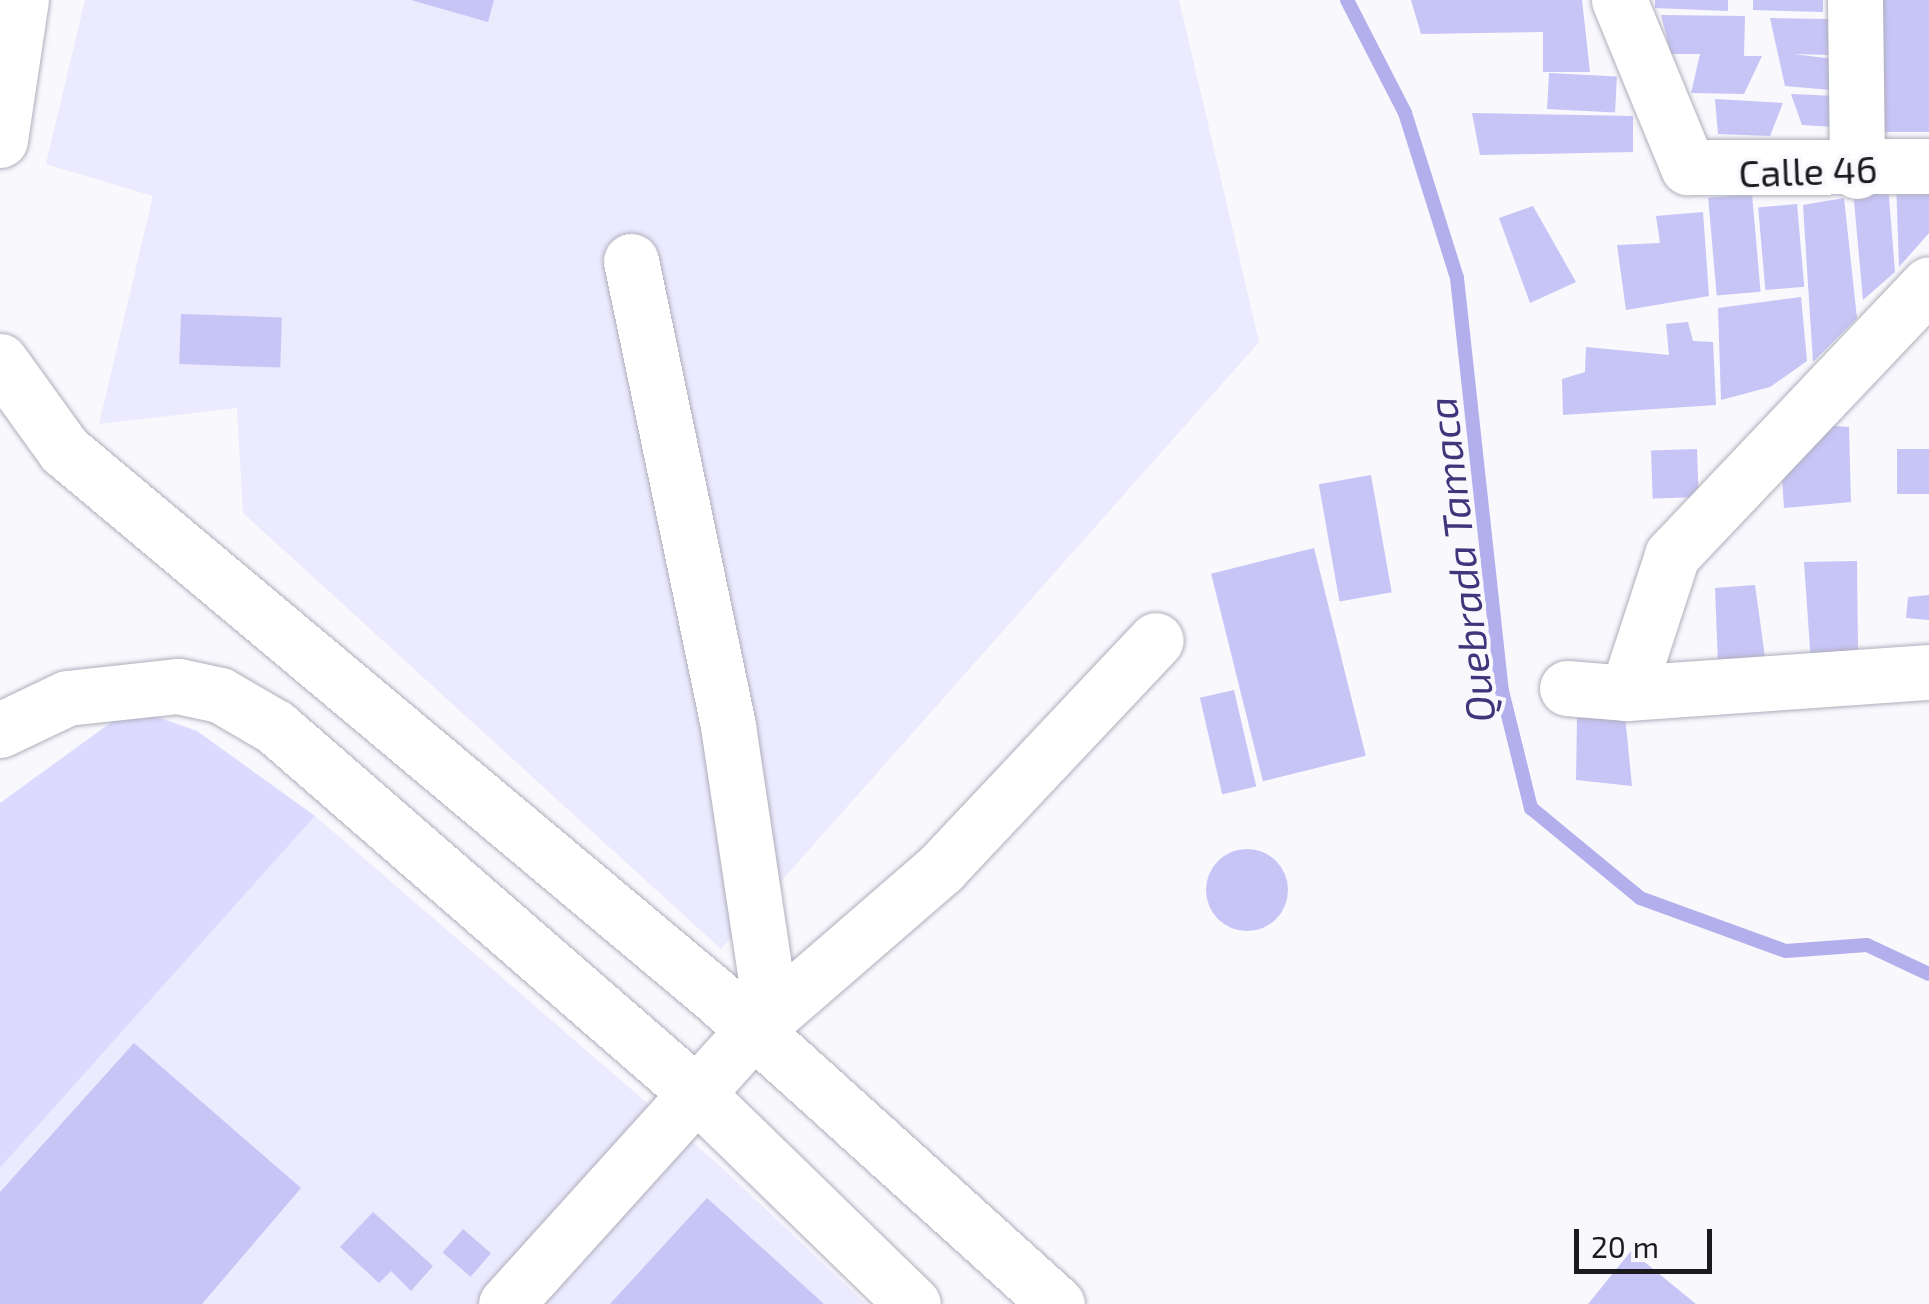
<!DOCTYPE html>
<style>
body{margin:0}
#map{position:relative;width:1929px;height:1304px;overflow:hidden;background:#f8f8fd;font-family:"Exo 2",sans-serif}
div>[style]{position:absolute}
.built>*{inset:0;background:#ebeafe}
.green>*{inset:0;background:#dcdafe}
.stream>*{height:14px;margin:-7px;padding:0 7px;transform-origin:7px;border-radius:7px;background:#b3afec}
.building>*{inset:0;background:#c7c4f6;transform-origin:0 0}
.round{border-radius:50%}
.roads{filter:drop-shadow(0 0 2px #afaebb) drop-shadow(0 0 2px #afaebb)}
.minor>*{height:55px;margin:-27.5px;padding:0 27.5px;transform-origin:27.5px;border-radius:27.5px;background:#fff}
.highway>*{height:55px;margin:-27.5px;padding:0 27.5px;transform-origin:27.5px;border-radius:27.5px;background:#fff}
span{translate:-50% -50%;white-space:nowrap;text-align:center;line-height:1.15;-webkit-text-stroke:8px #f8f8fd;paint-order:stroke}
.street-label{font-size:38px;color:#1b1b1f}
.water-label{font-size:40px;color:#40347b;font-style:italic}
.scale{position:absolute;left:1574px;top:1229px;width:138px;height:45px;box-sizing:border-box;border:5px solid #1b1b1f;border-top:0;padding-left:12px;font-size:30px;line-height:35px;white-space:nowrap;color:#1b1b1f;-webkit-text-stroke:8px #f8f8fd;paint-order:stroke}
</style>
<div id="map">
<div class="built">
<i style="clip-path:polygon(85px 0,1179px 0,1259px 342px,721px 949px,243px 513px,237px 408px,99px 424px,153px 196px,46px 164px)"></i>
<i style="clip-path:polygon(315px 816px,720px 1166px,866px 1304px,0 1304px,0 1168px)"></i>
</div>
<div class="green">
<i style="clip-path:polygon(131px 708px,197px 731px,315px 816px,0 1168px,0 803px)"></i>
</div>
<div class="stream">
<i style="left:1347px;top:0;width:127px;rotate:62.8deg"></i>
<i style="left:1405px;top:113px;width:173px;rotate:72.5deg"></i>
<i style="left:1457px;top:278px;width:415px;rotate:83.8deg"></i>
<i style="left:1502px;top:691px;width:121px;rotate:76.1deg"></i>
<i style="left:1531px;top:808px;width:141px;rotate:39.5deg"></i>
<i style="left:1640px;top:898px;width:155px;rotate:20deg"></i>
<i style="left:1786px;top:951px;width:81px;rotate:-4.2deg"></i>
<i style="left:1867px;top:945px;width:68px;rotate:25.1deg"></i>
</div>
<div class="building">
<i style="clip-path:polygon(411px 0,494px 0,488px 22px)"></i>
<i style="clip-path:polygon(1411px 0,1582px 0,1590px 72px,1543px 72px,1543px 32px,1421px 34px)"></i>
<i style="clip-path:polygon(1655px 0,1728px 0,1728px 11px,1655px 8px)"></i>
<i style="clip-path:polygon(1753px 0,1823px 0,1823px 12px,1753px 10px)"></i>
<i style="left:1873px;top:0;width:56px;height:132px"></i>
<i style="clip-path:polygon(1661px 15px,1745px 16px,1744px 56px,1762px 56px,1744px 94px,1691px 93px,1700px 54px,1671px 54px)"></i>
<i style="clip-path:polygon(1770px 18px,1828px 19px,1829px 55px,1793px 54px,1834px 59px,1831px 90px,1785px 86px)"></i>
<i style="left:1549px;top:73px;width:68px;height:36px;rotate:3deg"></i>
<i style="clip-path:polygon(1791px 94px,1837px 96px,1834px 127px,1802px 125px)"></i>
<i style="clip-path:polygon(1715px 99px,1783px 103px,1770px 136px,1718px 134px)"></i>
<i style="clip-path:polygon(1472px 113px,1633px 116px,1633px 152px,1480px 155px)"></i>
<i style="clip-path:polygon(1929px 179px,1929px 233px,1899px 267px,1896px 180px)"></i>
<i style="clip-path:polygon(1888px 185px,1895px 272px,1863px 300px,1853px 190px)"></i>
<i style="left:1752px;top:194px;width:98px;height:44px;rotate:85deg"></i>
<i style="clip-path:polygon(1844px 198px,1857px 318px,1813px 362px,1803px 205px)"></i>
<i style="left:1797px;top:204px;width:83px;height:39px;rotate:85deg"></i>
<i style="clip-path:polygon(1533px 206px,1576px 282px,1530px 303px,1499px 218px)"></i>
<i style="clip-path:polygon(1703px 212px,1709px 296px,1626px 310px,1617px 245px,1660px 243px,1656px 216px)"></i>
<i style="clip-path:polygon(1801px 297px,1807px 361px,1770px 387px,1721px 400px,1718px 308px)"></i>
<i style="left:181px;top:314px;width:101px;height:50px;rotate:2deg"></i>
<i style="clip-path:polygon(1688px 322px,1693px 341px,1713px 342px,1716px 405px,1563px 415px,1562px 379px,1585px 372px,1586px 347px,1669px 355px,1666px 324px)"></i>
<i style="clip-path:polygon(1820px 425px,1849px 427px,1851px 502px,1784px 508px,1782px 479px)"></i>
<i style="left:1697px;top:449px;width:48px;height:46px;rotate:88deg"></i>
<i style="left:1929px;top:449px;width:45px;height:32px;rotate:90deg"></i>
<i style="left:1371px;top:475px;width:119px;height:53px;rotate:80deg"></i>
<i style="left:1314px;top:548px;width:214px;height:106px;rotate:76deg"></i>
<i style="clip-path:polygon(1857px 561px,1858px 654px,1811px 663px,1804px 562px)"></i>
<i style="clip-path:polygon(1755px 585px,1765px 657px,1718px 663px,1715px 588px)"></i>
<i style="clip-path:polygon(1929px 595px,1929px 620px,1906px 618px,1908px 597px)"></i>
<i style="left:1234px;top:690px;width:99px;height:35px;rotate:77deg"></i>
<i style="clip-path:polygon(1625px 716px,1632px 786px,1576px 780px,1577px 718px)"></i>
<i class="round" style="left:1206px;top:849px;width:82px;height:82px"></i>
<i style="clip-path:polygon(134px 1043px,301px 1188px,202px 1304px,0 1304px,0 1192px)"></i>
<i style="clip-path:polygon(707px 1198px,824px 1304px,610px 1304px)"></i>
<i style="clip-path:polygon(373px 1212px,433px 1266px,411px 1291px,391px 1271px,379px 1283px,340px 1247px)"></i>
<i style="left:463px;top:1229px;width:37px;height:31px;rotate:41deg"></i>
<i style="clip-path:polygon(1631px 1251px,1696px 1304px,1588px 1304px)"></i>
</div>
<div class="roads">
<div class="minor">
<i style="left:1619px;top:0;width:181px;rotate:67.6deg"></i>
<i style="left:1688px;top:167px;width:241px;rotate:-0.2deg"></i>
<i style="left:1855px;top:0;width:171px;rotate:89.3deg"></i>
<i style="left:0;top:140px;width:142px;rotate:-81.5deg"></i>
<i style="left:631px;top:261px;width:475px;rotate:78.2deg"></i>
<i style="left:728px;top:726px;width:291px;rotate:81.5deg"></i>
<i style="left:0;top:361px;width:110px;rotate:54.3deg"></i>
<i style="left:64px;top:450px;width:852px;rotate:39.95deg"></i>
<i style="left:717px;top:997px;width:458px;rotate:42.1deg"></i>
<i style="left:1567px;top:688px;width:60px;rotate:4.8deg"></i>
<i style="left:1627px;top:693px;width:303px;rotate:-4deg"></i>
<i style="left:1627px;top:693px;width:145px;rotate:-71.9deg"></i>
<i style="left:1672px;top:555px;width:373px;rotate:-46.5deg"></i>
<i style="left:0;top:730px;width:74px;rotate:-25.5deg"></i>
<i style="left:67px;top:698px;width:112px;rotate:-6.2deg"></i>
<i style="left:178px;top:686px;width:43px;rotate:12.1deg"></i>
<i style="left:220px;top:695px;width:64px;rotate:30.2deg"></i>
<i style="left:275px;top:727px;width:559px;rotate:41.01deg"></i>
<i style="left:697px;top:1094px;width:301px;rotate:44.2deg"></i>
<i style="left:506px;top:1304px;width:368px;rotate:-47.9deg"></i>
<i style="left:753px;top:1031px;width:249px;rotate:-40.9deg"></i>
<i style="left:941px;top:868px;width:313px;rotate:-46.7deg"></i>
</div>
<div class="highway">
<i style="left:0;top:38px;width:40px;rotate:-72deg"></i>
</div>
</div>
<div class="street-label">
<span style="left:1808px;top:171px;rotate:-2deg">Calle 46</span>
</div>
<div class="water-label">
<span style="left:1460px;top:560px;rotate:-97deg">Quebrada Tamaca</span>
</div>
<div class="scale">20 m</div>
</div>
